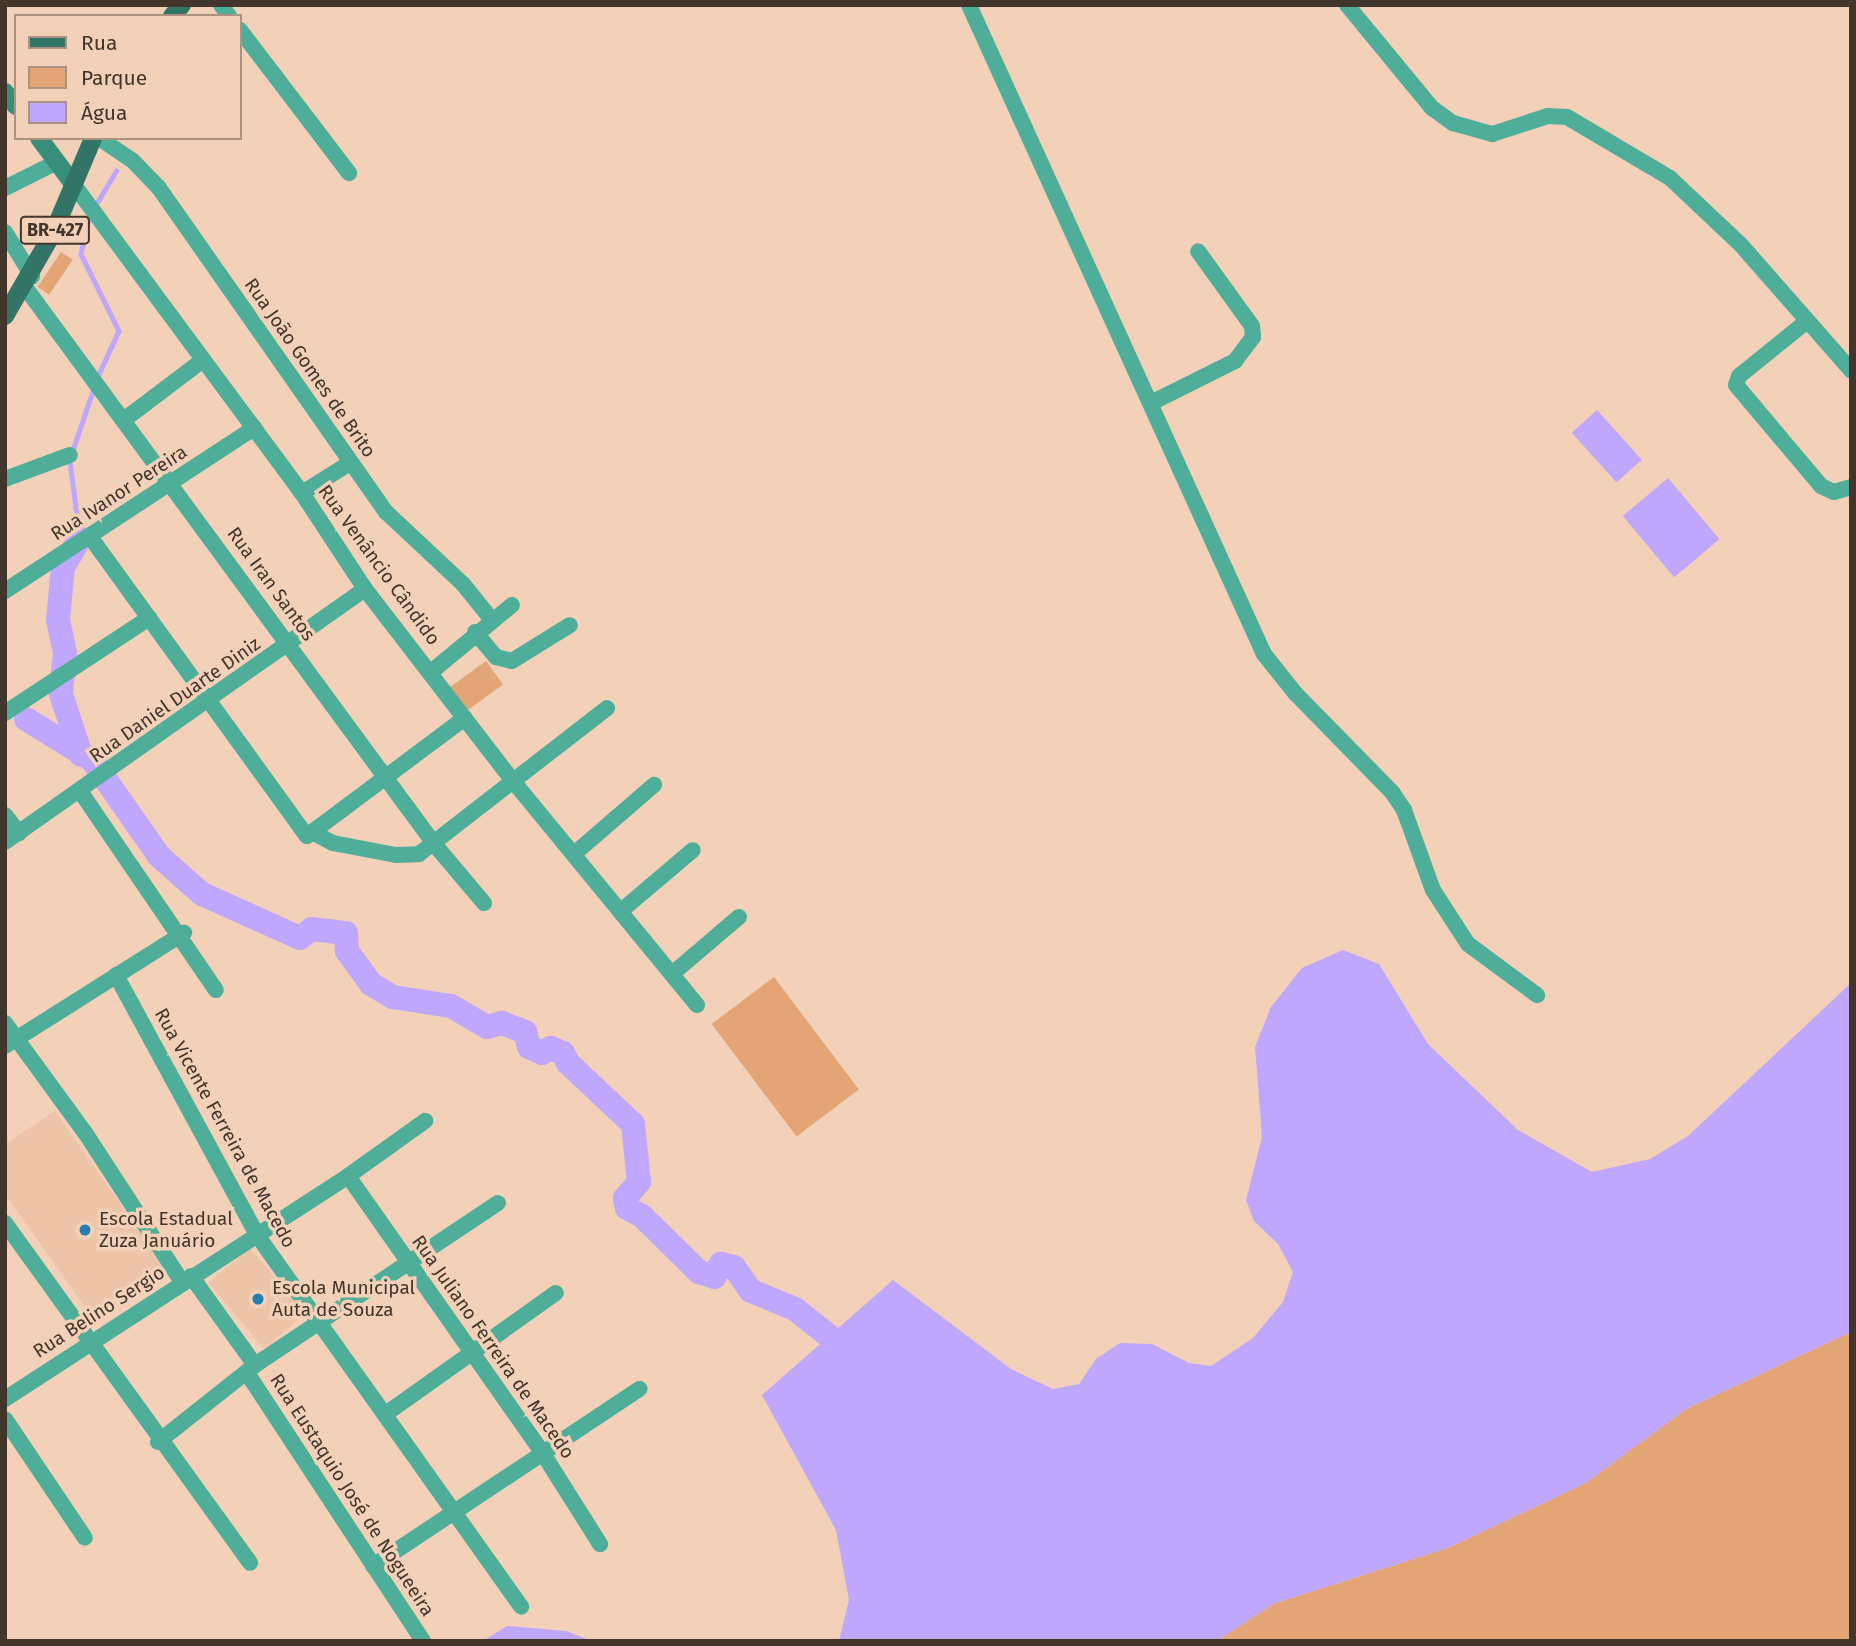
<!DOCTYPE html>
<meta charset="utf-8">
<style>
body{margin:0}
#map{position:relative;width:1856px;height:1646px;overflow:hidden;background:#f3d0b8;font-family:"Fira Sans",sans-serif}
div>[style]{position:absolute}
.built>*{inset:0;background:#edc4a7;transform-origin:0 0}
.green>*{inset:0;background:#e3a476;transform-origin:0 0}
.water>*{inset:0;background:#bfa7fd;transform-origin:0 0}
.stream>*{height:4.5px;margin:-2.25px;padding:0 2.25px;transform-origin:2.25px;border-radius:2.25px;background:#bfa7fd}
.river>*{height:24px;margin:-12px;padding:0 12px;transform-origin:12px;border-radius:12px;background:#bfa7fd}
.street>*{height:16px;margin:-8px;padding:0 8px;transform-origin:8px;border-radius:8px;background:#4fae99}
.secondary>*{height:18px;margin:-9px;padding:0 9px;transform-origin:9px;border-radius:9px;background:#388e7b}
.primary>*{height:18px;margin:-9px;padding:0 9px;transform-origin:9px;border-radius:9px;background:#327566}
.dots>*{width:19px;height:19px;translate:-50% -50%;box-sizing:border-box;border:4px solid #f3d0b8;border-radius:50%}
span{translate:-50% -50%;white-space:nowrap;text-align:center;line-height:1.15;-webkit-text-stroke:7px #f3d0b8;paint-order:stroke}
.shield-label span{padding:2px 5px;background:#f3d0b8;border:2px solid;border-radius:5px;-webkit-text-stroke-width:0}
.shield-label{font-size:18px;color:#42352b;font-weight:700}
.street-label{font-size:19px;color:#42352b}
.poi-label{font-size:19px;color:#42352b}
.left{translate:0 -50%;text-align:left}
.frame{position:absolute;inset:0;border:7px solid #42352b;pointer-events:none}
.legend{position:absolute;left:14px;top:14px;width:228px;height:126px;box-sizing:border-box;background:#f3d0b8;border:2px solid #ac9280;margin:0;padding:9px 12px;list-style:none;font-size:21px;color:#42352b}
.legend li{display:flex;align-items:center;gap:14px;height:35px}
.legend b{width:35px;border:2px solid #ac9280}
</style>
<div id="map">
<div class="built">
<i style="clip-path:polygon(55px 1111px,164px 1266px,90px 1314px,5px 1194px,5px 1144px)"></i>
<i style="left:250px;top:1248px;width:86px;height:54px;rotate:50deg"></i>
</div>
<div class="green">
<i style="left:61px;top:252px;width:14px;height:42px;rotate:34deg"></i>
<i style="left:486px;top:661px;width:29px;height:48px;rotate:54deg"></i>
<i style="left:774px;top:977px;width:141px;height:78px;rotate:53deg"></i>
<i style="clip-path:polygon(1851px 1332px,1851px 1641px,1217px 1641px,1273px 1604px,1448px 1548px,1586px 1483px,1686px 1409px)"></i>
</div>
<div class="water">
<i style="left:1597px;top:410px;width:67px;height:34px;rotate:48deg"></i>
<i style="left:1668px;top:478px;width:80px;height:59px;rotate:50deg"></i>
<i style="clip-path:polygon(1343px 950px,1379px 964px,1428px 1044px,1518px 1130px,1592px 1172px,1650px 1159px,1688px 1136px,1851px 983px,1851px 1332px,1686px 1409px,1586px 1483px,1448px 1548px,1273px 1604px,1217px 1641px,839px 1641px,849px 1600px,836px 1530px,762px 1395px,893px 1280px,1011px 1369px,1053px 1389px,1079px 1384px,1096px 1359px,1120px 1343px,1152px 1344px,1189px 1363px,1211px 1366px,1253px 1338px,1283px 1302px,1293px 1272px,1278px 1244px,1254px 1221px,1246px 1200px,1262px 1137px,1255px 1047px,1271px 1007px,1302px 968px)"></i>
<i style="clip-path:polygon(507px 1626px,566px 1631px,592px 1641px,483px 1641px)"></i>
</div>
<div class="stream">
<i style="left:95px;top:206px;width:41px;rotate:-59deg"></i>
<i style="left:90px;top:214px;width:41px;rotate:102.7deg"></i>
<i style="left:81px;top:254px;width:86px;rotate:63.7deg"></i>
<i style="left:119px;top:331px;width:53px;rotate:114.6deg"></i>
<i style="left:72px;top:452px;width:69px;rotate:-71.3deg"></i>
<i style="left:70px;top:461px;width:78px;rotate:82.6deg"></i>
<i style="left:16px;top:711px;width:13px;rotate:39deg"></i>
</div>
<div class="river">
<i style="left:80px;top:538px;width:34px;rotate:120deg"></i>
<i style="left:63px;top:567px;width:53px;rotate:95.4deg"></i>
<i style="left:58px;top:620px;width:34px;rotate:78deg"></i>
<i style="left:65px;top:653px;width:41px;rotate:95.6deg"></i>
<i style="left:61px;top:694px;width:64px;rotate:71.8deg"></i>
<i style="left:26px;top:719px;width:78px;rotate:31.8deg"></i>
<i style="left:92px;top:760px;width:117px;rotate:55.1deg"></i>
<i style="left:159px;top:856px;width:57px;rotate:41.5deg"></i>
<i style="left:202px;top:894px;width:107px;rotate:24.2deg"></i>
<i style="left:300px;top:938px;width:15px;rotate:-37deg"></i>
<i style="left:312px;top:929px;width:34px;rotate:7deg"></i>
<i style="left:346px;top:933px;width:18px;rotate:87deg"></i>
<i style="left:347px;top:951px;width:41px;rotate:54deg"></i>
<i style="left:371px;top:984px;width:26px;rotate:31deg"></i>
<i style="left:393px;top:997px;width:59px;rotate:8.8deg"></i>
<i style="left:451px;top:1006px;width:42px;rotate:30.3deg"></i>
<i style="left:487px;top:1027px;width:16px;rotate:-15deg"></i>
<i style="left:502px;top:1023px;width:25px;rotate:21deg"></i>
<i style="left:525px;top:1032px;width:16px;rotate:75deg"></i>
<i style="left:529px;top:1047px;width:14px;rotate:25deg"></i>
<i style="left:542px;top:1053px;width:10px;rotate:-29deg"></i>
<i style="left:551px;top:1048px;width:13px;rotate:23deg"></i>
<i style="left:563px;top:1053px;width:11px;rotate:63deg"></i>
<i style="left:568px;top:1063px;width:89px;rotate:43.2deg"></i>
<i style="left:633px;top:1124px;width:58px;rotate:84.1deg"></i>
<i style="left:639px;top:1182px;width:21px;rotate:131deg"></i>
<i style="left:625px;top:1198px;width:10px;rotate:79deg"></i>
<i style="left:627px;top:1208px;width:17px;rotate:28deg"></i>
<i style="left:642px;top:1216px;width:80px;rotate:44.5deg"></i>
<i style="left:699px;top:1272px;width:16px;rotate:18deg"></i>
<i style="left:714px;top:1277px;width:15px;rotate:-62deg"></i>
<i style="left:721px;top:1264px;width:13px;rotate:13deg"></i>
<i style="left:734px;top:1267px;width:29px;rotate:55deg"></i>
<i style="left:751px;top:1291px;width:48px;rotate:22.2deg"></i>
<i style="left:795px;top:1309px;width:75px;rotate:38.5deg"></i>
</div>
<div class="street">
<i style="left:221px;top:5px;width:14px;rotate:54deg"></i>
<i style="left:969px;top:5px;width:713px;rotate:65.56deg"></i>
<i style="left:1264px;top:654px;width:50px;rotate:51.5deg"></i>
<i style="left:1295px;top:693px;width:139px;rotate:45.6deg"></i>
<i style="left:1392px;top:792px;width:22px;rotate:56deg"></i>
<i style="left:1404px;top:810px;width:85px;rotate:70.1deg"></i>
<i style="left:1433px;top:890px;width:64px;rotate:57.1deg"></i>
<i style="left:1468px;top:944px;width:86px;rotate:36.5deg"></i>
<i style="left:1347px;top:5px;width:134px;rotate:50.5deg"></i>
<i style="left:1432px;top:108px;width:26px;rotate:36deg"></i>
<i style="left:1453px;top:123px;width:41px;rotate:15.8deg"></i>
<i style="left:1492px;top:134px;width:59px;rotate:-17.8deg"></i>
<i style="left:1548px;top:116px;width:19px;rotate:3deg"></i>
<i style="left:1567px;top:117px;width:120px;rotate:30.6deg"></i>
<i style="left:1670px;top:178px;width:98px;rotate:43.3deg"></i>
<i style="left:1741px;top:245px;width:167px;rotate:48.7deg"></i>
<i style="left:240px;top:30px;width:180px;rotate:52.7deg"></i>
<i style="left:99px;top:138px;width:41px;rotate:34.1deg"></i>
<i style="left:133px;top:161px;width:37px;rotate:46deg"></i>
<i style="left:159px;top:188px;width:396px;rotate:55deg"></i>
<i style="left:386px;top:512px;width:105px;rotate:43.1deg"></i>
<i style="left:463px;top:584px;width:45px;rotate:51.3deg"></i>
<i style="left:74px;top:185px;width:383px;rotate:53.5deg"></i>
<i style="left:302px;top:493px;width:115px;rotate:56.7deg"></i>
<i style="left:365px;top:589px;width:242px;rotate:52.4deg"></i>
<i style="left:513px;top:781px;width:290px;rotate:50.6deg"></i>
<i style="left:5px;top:188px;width:58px;rotate:-26.6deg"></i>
<i style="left:5px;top:232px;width:52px;rotate:58.5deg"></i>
<i style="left:25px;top:287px;width:692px;rotate:53.69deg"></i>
<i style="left:435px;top:845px;width:76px;rotate:49.8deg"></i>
<i style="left:1806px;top:322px;width:86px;rotate:141.1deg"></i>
<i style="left:1739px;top:376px;width:9px;rotate:108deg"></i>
<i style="left:1736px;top:385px;width:132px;rotate:49.9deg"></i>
<i style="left:1821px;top:486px;width:14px;rotate:25deg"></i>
<i style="left:1834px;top:492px;width:18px;rotate:-16deg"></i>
<i style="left:1153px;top:402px;width:92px;rotate:-26.6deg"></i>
<i style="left:1235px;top:361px;width:30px;rotate:-53deg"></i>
<i style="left:1253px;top:337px;width:11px;rotate:-95deg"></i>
<i style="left:1252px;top:326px;width:92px;rotate:-125.8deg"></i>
<i style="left:125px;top:419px;width:98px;rotate:-37.1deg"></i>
<i style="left:5px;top:479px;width:69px;rotate:-20.3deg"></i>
<i style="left:302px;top:493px;width:57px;rotate:-32deg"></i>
<i style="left:91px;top:538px;width:368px;rotate:54.1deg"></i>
<i style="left:307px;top:836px;width:197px;rotate:-36.8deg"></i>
<i style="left:5px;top:591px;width:298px;rotate:-33.2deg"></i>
<i style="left:475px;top:632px;width:33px;rotate:50deg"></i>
<i style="left:496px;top:657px;width:16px;rotate:14deg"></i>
<i style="left:512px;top:661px;width:68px;rotate:-31.8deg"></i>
<i style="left:431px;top:672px;width:105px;rotate:-39.6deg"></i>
<i style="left:5px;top:713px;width:173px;rotate:-33.4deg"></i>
<i style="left:80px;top:791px;width:241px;rotate:55.7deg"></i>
<i style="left:5px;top:815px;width:23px;rotate:52deg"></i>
<i style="left:312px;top:832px;width:24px;rotate:28deg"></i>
<i style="left:333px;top:843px;width:64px;rotate:10.8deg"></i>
<i style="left:396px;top:855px;width:23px;rotate:-2deg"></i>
<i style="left:419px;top:854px;width:238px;rotate:-37.8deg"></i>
<i style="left:5px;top:842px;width:440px;rotate:-35.1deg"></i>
<i style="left:574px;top:854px;width:106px;rotate:-40.8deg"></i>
<i style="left:621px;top:911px;width:94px;rotate:-40.3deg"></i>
<i style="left:672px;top:974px;width:88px;rotate:-40.4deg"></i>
<i style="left:116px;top:975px;width:296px;rotate:61.5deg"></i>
<i style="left:257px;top:1235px;width:456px;rotate:54.6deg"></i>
<i style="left:5px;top:1023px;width:137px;rotate:53.9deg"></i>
<i style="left:86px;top:1134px;width:176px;rotate:57deg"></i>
<i style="left:5px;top:1046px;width:212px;rotate:-32.3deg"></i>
<i style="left:348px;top:1176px;width:337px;rotate:54.9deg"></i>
<i style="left:542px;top:1452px;width:109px;rotate:57.8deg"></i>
<i style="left:5px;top:1223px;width:419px;rotate:54.2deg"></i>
<i style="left:191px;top:1276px;width:110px;rotate:54.3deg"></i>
<i style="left:247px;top:1373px;width:321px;rotate:56.7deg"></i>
<i style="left:5px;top:1399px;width:409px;rotate:-33deg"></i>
<i style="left:348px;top:1176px;width:95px;rotate:-35.5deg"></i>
<i style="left:387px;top:1413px;width:207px;rotate:-35.4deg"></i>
<i style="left:5px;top:1419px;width:143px;rotate:56.1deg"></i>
<i style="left:158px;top:1442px;width:124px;rotate:-38.4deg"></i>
<i style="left:255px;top:1365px;width:292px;rotate:-33.7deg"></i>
<i style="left:373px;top:1566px;width:320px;rotate:-33.6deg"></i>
</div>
<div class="secondary">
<i style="left:5px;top:92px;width:18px;rotate:52deg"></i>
<i style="left:39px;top:138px;width:59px;rotate:53.3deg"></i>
</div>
<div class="primary">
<i style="left:172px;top:16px;width:15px;rotate:-48deg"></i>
<i style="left:5px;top:316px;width:98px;rotate:-60deg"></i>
<i style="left:54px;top:231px;width:101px;rotate:-67.2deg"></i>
</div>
<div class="dots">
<i style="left:85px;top:1230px;background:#257ead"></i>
<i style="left:258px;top:1299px;background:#257ead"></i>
</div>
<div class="shield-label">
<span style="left:55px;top:230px">BR-427</span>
</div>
<div class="street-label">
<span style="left:310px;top:368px;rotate:55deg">Rua João Gomes de Brito</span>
<span style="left:119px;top:493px;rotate:-33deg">Rua Ivanor Pereira</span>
<span style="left:379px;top:565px;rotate:54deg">Rua Venâncio Cândido</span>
<span style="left:271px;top:584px;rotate:54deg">Rua Iran Santos</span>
<span style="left:175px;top:700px;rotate:-35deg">Rua Daniel Duarte Diniz</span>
<span style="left:225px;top:1128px;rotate:61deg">Rua Vicente Ferreira de Macedo</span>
<span style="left:99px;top:1312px;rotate:-33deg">Rua Belino Sergio</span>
<span style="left:493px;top:1347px;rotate:55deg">Rua Juliano Ferreira de Macedo</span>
<span style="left:352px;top:1495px;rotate:57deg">Rua Eustaquio José de Nogueeira</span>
</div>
<div class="poi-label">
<span class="left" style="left:99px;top:1230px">Escola Estadual<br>Zuza Januário</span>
<span class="left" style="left:272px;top:1299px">Escola Municipal<br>Auta de Souza</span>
</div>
<div class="frame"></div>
<ul class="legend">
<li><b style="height:9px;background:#327566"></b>Rua</li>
<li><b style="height:19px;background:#e3a476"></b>Parque</li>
<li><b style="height:19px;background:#bfa7fd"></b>Água</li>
</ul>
</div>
